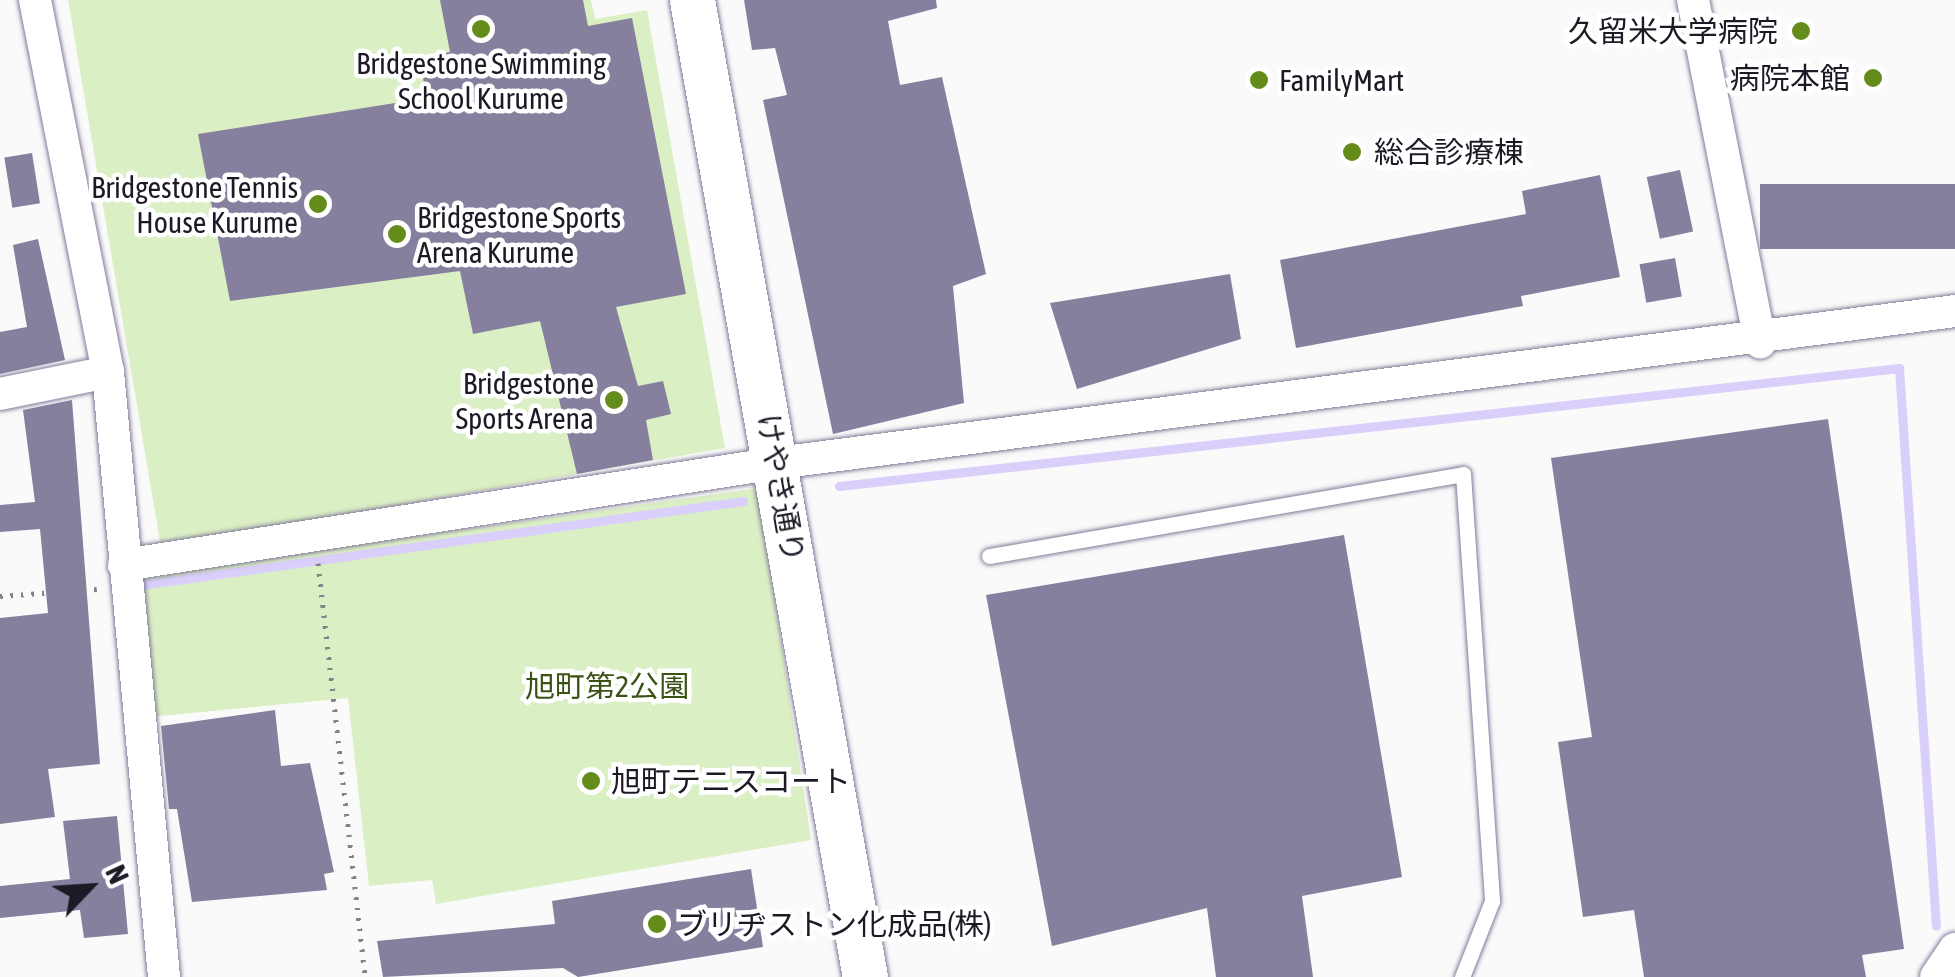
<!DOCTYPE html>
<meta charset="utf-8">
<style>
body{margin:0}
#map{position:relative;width:1955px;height:977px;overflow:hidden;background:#fafafa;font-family:"Asap Condensed","Noto Sans JP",sans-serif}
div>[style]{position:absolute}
.green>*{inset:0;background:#dbefc5}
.stream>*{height:9px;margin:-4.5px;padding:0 4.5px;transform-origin:4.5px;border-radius:4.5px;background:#d9cffa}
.building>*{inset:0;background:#867f9e;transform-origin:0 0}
.path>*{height:5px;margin-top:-2.5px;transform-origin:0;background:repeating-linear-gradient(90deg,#838288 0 2.5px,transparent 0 10.5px)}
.roads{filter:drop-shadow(0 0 2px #837b9a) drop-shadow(0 0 2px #837b9a)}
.lane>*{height:15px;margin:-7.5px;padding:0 7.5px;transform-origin:7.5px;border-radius:7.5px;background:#fff}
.street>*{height:32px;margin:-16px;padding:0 16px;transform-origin:16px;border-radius:16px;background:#fff}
.secondary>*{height:45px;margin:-22.5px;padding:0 22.5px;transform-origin:22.5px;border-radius:22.5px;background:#fff}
.dots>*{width:28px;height:28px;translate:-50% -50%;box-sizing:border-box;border:5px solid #fff;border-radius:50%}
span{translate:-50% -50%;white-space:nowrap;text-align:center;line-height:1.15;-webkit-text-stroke:9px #fff;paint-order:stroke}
.poi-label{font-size:30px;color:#1d1a26}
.right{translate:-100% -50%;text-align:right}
.left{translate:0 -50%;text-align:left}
.street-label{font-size:30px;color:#1d1a26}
.park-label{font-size:30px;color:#3c5316}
.north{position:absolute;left:40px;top:837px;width:100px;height:100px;-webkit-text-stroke:8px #fff;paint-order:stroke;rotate:65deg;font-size:28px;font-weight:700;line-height:40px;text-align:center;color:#1d1a26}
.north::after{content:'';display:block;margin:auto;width:35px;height:45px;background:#1d1a26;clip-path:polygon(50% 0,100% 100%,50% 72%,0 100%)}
</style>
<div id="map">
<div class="green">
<i style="clip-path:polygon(68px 0,591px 0,595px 19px,647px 10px,725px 448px,161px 547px)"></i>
<i style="clip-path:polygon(758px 488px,811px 840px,436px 904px,432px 880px,369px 886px,348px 698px,151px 717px,136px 576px)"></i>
</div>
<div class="stream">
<i style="left:839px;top:486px;width:1067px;rotate:-6.35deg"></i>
<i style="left:1899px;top:368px;width:559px;rotate:86.21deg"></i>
<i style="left:134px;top:586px;width:615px;rotate:-7.95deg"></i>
</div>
<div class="building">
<i style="clip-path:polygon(440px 0,583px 0,588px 26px,632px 18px,686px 294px,616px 307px,638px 386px,663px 381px,671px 414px,646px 420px,653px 460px,577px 474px,540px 321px,473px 334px,460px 271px,230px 301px,198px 134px,427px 98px,419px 58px,450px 52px)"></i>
<i style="clip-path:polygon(744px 0,936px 0,937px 8px,888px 21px,900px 85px,942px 77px,986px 274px,953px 286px,964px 403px,833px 434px,763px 100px,787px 95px,775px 48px,752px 50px)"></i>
<i style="left:32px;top:153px;width:51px;height:28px;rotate:81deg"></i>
<i style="left:1680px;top:170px;width:63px;height:34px;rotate:78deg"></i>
<i style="clip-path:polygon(1600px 175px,1620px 277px,1521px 296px,1523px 306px,1296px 348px,1280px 260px,1526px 214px,1522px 191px)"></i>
<i style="left:1955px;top:184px;width:65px;height:195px;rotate:90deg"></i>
<i style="clip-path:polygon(38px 239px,65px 360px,0 374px,0 332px,27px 327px,13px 245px)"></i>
<i style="left:1675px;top:258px;width:39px;height:36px;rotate:80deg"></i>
<i style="clip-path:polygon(1230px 274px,1241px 339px,1077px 389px,1050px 303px)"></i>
<i style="clip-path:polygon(72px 400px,100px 764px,48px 769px,55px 817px,0 824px,0 618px,48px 613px,40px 529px,0 532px,0 505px,35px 502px,23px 410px)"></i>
<i style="clip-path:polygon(1828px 419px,1904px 949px,1862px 955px,1866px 977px,1644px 977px,1634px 910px,1583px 917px,1558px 742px,1592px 737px,1551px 458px)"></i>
<i style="clip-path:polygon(1344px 535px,1402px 877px,1302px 896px,1313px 977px,1216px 977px,1207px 908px,1052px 946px,986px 595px)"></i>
<i style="clip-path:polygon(275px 710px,281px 766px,310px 763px,334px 872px,324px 874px,327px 890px,192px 902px,177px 809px,169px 809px,161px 726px)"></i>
<i style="clip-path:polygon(117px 816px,128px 934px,84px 938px,80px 910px,0 918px,0 886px,70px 879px,63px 821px)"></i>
<i style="clip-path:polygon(751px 869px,763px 947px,578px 977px,563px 968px,383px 977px,377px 941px,555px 924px,552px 901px)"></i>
</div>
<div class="path">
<i style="left:318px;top:563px;width:417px;rotate:83.5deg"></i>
<i style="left:0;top:596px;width:97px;rotate:-4.1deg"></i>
</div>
<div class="roads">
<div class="lane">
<i style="left:989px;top:556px;width:481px;rotate:-9.8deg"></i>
<i style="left:1463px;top:474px;width:428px;rotate:86.1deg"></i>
<i style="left:1492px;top:901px;width:82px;rotate:111.5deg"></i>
</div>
<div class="street">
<i style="left:35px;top:0;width:379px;rotate:78.9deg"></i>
<i style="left:108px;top:372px;width:608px;rotate:84.71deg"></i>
<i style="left:1693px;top:0;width:349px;rotate:78.9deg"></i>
<i style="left:0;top:394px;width:110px;rotate:-11.5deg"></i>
<i style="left:124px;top:565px;width:661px;rotate:-8.88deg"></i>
<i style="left:777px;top:463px;width:1188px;rotate:-7.35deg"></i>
<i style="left:1936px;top:977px;width:34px;rotate:-56deg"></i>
</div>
<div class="secondary">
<i style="left:692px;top:0;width:992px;rotate:79.96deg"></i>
</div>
</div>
<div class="dots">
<i style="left:481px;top:29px;background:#648c1a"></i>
<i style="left:1801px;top:31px;background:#648c1a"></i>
<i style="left:1873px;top:78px;background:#648c1a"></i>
<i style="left:1259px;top:80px;background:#648c1a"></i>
<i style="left:1352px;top:152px;background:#648c1a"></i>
<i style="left:318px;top:204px;background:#648c1a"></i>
<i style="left:397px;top:234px;background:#648c1a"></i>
<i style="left:614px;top:400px;background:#648c1a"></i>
<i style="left:591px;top:781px;background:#648c1a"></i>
<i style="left:657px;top:924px;background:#648c1a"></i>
</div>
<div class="poi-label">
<span class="right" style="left:1778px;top:31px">久留米大学病院</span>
<span style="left:481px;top:80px">Bridgestone Swimming<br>School Kurume</span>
<span class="right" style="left:1850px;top:78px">病院本館</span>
<span class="left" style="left:1279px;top:80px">FamilyMart</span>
<span class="left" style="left:1374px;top:152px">総合診療棟</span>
<span class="right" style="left:298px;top:204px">Bridgestone Tennis<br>House Kurume</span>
<span class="left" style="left:417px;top:234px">Bridgestone Sports<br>Arena Kurume</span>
<span class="right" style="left:594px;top:400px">Bridgestone<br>Sports Arena</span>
<span class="left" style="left:611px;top:781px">旭町テニスコート</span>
<span class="left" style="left:677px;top:924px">ブリヂストン化成品(株)</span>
</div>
<div class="street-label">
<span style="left:781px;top:488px;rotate:80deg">けやき通り</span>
</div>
<div class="park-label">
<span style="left:607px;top:686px">旭町第2公園</span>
</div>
<div class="north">N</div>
</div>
